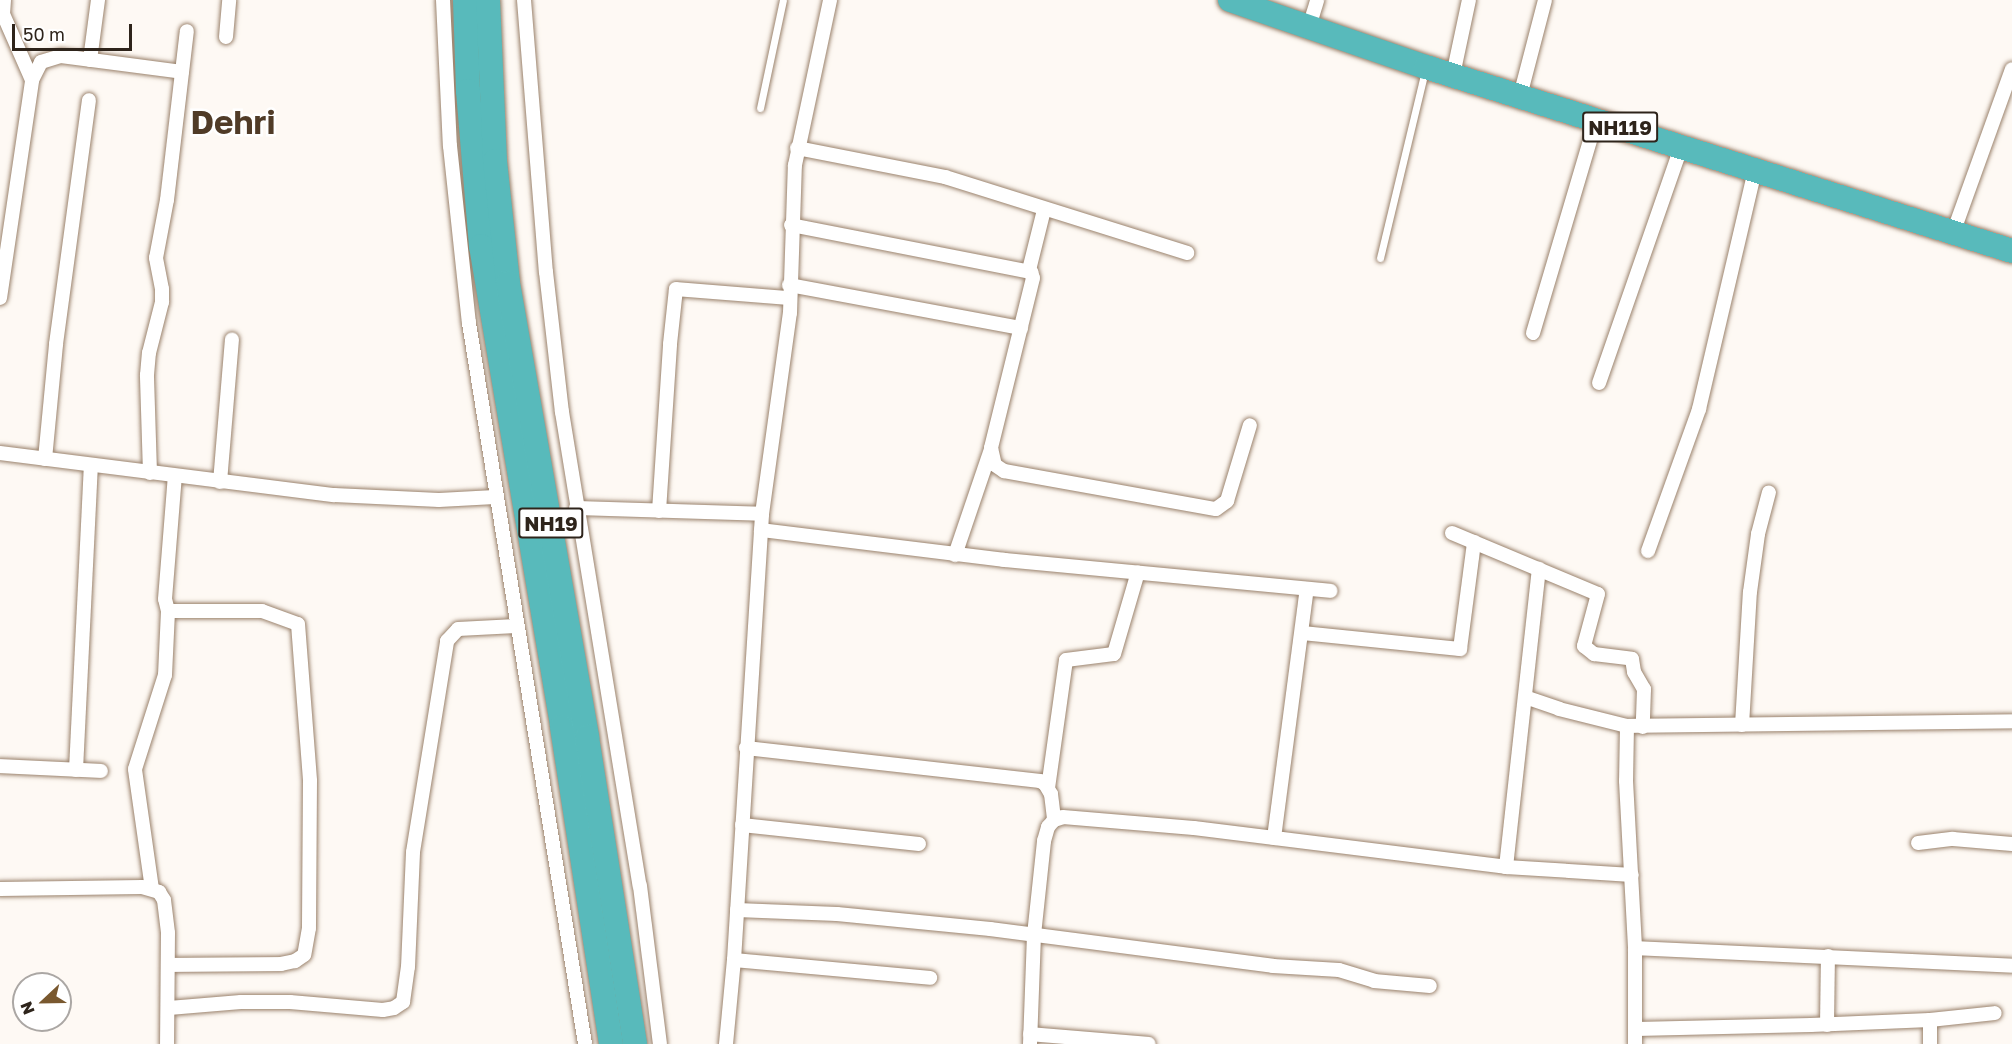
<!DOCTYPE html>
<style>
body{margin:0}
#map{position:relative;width:2012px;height:1044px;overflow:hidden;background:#fef9f4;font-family:"Golos Text",sans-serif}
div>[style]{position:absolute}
.roads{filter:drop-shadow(0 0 2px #9a826c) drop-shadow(0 0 2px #9a826c)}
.lane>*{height:7px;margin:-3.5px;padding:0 3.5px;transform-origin:3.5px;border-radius:3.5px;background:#fff}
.street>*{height:14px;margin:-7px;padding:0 7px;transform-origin:7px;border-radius:7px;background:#fff}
.highway>*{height:24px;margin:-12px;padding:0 12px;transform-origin:12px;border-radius:12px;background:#58babb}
span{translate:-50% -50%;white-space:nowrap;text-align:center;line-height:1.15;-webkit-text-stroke:5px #fff;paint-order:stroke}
.shield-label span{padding:2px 4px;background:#fff;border:2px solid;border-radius:4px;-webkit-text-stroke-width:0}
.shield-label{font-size:20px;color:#2e241b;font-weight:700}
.town-label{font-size:33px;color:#503b27;font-weight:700}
.north{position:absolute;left:12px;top:972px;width:60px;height:60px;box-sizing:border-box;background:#fff;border:2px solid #aba7a4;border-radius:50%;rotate:248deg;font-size:16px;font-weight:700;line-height:24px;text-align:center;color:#2e241b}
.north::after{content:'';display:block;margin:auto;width:21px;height:27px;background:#79582f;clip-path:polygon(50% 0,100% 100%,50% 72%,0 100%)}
.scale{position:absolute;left:12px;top:24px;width:120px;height:27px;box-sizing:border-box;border:3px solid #2e241b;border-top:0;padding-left:8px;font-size:18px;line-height:21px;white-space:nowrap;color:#2e241b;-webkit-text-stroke:4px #fff;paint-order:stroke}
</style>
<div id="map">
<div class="roads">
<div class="lane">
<i style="left:760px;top:108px;width:110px;rotate:-78deg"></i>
<i style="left:1380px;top:258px;width:192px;rotate:-76.5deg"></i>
</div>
<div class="street">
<i style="left:4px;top:0;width:14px;rotate:94deg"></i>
<i style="left:3px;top:14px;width:72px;rotate:66.3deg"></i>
<i style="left:443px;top:0;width:146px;rotate:87.3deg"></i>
<i style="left:450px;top:146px;width:178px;rotate:83.9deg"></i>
<i style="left:469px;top:323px;width:730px;rotate:80.86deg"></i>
<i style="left:524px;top:0;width:273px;rotate:85.4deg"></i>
<i style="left:546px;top:272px;width:141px;rotate:83.5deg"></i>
<i style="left:562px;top:412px;width:480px;rotate:80.7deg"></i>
<i style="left:640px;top:886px;width:159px;rotate:82.8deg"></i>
<i style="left:1309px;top:27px;width:28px;rotate:-73deg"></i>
<i style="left:226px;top:37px;width:37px;rotate:-85deg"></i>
<i style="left:90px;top:60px;width:61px;rotate:-82.4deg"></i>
<i style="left:1453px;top:75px;width:77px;rotate:-78deg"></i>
<i style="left:1520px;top:96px;width:99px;rotate:-75.4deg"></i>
<i style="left:797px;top:148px;width:151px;rotate:11.1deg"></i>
<i style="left:945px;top:177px;width:254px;rotate:17.4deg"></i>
<i style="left:791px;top:225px;width:245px;rotate:11.1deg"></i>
<i style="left:1031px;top:272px;width:6px;rotate:72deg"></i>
<i style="left:1033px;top:278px;width:175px;rotate:103.9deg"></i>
<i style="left:991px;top:448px;width:17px;rotate:77deg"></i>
<i style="left:995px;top:465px;width:11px;rotate:34deg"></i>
<i style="left:1004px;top:471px;width:215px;rotate:10.2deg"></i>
<i style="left:1216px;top:509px;width:14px;rotate:-36deg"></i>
<i style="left:1227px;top:501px;width:79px;rotate:-73.2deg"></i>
<i style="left:1953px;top:233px;width:174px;rotate:-70.2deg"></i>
<i style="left:1029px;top:270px;width:62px;rotate:-76deg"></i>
<i style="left:789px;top:285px;width:236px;rotate:10.5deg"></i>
<i style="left:0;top:298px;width:220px;rotate:-81.6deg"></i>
<i style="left:32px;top:80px;width:20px;rotate:-63deg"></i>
<i style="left:41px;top:62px;width:21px;rotate:-17deg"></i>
<i style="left:61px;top:56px;width:122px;rotate:7.5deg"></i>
<i style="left:1533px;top:333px;width:222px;rotate:-73.5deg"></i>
<i style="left:1599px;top:383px;width:250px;rotate:-70.8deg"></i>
<i style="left:0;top:453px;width:337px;rotate:7.2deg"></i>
<i style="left:334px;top:495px;width:105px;rotate:2.7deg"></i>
<i style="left:439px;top:500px;width:56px;rotate:-3.1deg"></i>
<i style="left:45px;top:459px;width:116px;rotate:-84.5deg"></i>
<i style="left:56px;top:344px;width:246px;rotate:-82.3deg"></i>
<i style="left:150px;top:473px;width:98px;rotate:-91.8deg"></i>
<i style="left:147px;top:375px;width:22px;rotate:-85deg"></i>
<i style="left:149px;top:353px;width:53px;rotate:-75.7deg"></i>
<i style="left:162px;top:302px;width:13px;rotate:-90deg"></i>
<i style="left:162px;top:289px;width:32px;rotate:-101deg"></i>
<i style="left:156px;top:258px;width:59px;rotate:-79.3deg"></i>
<i style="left:167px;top:200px;width:170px;rotate:-83.3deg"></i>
<i style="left:220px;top:482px;width:143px;rotate:-85.2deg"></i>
<i style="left:576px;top:508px;width:186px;rotate:1.8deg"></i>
<i style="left:659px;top:511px;width:167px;rotate:-86.2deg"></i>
<i style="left:670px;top:344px;width:55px;rotate:-83.8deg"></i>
<i style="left:676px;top:289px;width:113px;rotate:4.6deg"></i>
<i style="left:761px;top:530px;width:245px;rotate:7deg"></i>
<i style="left:1004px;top:560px;width:328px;rotate:5.4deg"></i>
<i style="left:1452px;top:533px;width:158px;rotate:22.7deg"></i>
<i style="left:1598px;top:594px;width:54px;rotate:105.1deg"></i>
<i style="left:1584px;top:646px;width:13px;rotate:39deg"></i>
<i style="left:1594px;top:654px;width:38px;rotate:7deg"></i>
<i style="left:1632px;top:659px;width:13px;rotate:81deg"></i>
<i style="left:1634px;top:672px;width:20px;rotate:60deg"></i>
<i style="left:1644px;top:689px;width:38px;rotate:92deg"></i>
<i style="left:1648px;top:551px;width:151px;rotate:-70.2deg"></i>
<i style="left:1699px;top:409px;width:245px;rotate:-76.8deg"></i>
<i style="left:955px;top:555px;width:112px;rotate:-71.2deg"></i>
<i style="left:168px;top:611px;width:94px"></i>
<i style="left:262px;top:611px;width:38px;rotate:20deg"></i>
<i style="left:298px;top:624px;width:157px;rotate:85.6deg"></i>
<i style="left:310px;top:781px;width:147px;rotate:90.4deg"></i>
<i style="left:309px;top:928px;width:27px;rotate:100deg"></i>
<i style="left:304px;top:955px;width:11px;rotate:146deg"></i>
<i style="left:295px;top:961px;width:14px;rotate:168deg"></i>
<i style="left:281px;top:964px;width:112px;rotate:179.5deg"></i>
<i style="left:1302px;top:633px;width:159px;rotate:5.8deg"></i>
<i style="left:1460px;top:649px;width:108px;rotate:-82.5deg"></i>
<i style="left:1525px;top:697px;width:36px;rotate:19deg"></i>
<i style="left:1559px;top:709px;width:70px;rotate:14deg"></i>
<i style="left:1627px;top:726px;width:385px;rotate:-0.7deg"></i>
<i style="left:1742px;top:725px;width:133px;rotate:-86.6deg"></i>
<i style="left:1750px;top:592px;width:59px;rotate:-82.1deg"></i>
<i style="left:1758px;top:534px;width:43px;rotate:-75.3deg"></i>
<i style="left:1627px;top:726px;width:55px;rotate:91deg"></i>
<i style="left:1626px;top:781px;width:167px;rotate:86.9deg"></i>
<i style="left:1635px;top:948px;width:96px;rotate:90deg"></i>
<i style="left:746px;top:748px;width:296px;rotate:6.4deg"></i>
<i style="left:1040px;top:781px;width:6px;rotate:31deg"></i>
<i style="left:1045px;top:784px;width:12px;rotate:59deg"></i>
<i style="left:1051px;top:794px;width:26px;rotate:83deg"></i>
<i style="left:0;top:766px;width:101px;rotate:2.8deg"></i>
<i style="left:76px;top:770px;width:305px;rotate:-87.2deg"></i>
<i style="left:1048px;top:788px;width:129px;rotate:-82deg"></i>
<i style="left:1066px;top:660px;width:48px;rotate:-7.1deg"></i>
<i style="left:1114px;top:654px;width:85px;rotate:-73.7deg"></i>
<i style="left:742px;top:825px;width:178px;rotate:6.1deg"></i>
<i style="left:1274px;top:838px;width:251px;rotate:-82.5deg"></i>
<i style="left:1918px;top:843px;width:35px;rotate:-7deg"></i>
<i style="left:1953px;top:839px;width:59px;rotate:4.8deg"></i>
<i style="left:1506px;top:867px;width:300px;rotate:-83.7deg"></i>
<i style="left:0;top:889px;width:142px;rotate:-0.8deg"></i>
<i style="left:142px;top:887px;width:18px;rotate:16deg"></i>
<i style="left:159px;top:892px;width:9px;rotate:58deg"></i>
<i style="left:164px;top:900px;width:33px;rotate:83deg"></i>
<i style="left:168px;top:933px;width:111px;rotate:90.5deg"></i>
<i style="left:152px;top:889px;width:121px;rotate:-98.1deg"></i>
<i style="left:135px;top:769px;width:99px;rotate:-72.3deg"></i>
<i style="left:165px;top:675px;width:64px;rotate:-87.3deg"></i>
<i style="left:168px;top:611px;width:12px;rotate:-104deg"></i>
<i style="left:165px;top:599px;width:123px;rotate:-85.4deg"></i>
<i style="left:737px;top:910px;width:100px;rotate:2.3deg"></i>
<i style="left:837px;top:914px;width:154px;rotate:5.6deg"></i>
<i style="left:990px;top:929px;width:285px;rotate:7.4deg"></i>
<i style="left:1273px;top:966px;width:66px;rotate:3.5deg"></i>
<i style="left:1339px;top:970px;width:37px;rotate:17deg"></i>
<i style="left:1374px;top:981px;width:56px;rotate:5.1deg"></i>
<i style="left:1635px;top:948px;width:377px;rotate:2.7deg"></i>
<i style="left:734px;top:960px;width:197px;rotate:5.2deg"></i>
<i style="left:169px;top:1008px;width:72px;rotate:-4.8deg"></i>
<i style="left:241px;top:1002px;width:49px"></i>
<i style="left:290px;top:1002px;width:93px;rotate:4.9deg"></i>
<i style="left:383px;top:1010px;width:11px;rotate:-10deg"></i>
<i style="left:394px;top:1008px;width:11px;rotate:-34deg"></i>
<i style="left:403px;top:1002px;width:35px;rotate:-82deg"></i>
<i style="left:408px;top:967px;width:115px;rotate:-87.5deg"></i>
<i style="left:413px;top:852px;width:214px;rotate:-80.8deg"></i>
<i style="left:447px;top:641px;width:16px;rotate:-47deg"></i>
<i style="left:458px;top:629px;width:58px;rotate:-3deg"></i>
<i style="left:1827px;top:1025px;width:69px;rotate:-89.2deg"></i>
<i style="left:1636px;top:1029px;width:175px;rotate:-1.3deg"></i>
<i style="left:1811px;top:1025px;width:119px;rotate:-2.4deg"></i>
<i style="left:1930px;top:1020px;width:65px;rotate:-6.1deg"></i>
<i style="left:1030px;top:1034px;width:119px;rotate:4.8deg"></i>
<i style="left:726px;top:1044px;width:84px;rotate:-84.6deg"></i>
<i style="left:734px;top:960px;width:447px;rotate:-86.4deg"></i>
<i style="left:762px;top:514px;width:203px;rotate:-82.1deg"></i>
<i style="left:790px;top:313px;width:148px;rotate:-88.1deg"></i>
<i style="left:795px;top:165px;width:169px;rotate:-78deg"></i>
<i style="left:1030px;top:1044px;width:109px;rotate:-87.9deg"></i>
<i style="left:1034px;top:935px;width:95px;rotate:-83.9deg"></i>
<i style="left:1044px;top:841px;width:15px;rotate:-74deg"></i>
<i style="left:1048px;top:827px;width:9px;rotate:-49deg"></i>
<i style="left:1054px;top:820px;width:9px;rotate:-18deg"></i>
<i style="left:1063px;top:817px;width:131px;rotate:4.8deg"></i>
<i style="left:1194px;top:828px;width:314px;rotate:7.1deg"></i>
<i style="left:1506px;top:867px;width:126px;rotate:3.6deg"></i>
<i style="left:1930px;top:1044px;width:24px;rotate:-90deg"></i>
</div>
<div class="highway">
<i style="left:465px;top:0;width:91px;rotate:88.1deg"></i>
<i style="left:468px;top:91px;width:156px;rotate:85.2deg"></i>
<i style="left:481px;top:246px;width:488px;rotate:80.4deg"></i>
<i style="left:562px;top:727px;width:321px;rotate:81.2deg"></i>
<i style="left:488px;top:0;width:161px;rotate:87.5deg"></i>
<i style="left:495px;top:161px;width:123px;rotate:83.9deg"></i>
<i style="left:508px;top:283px;width:461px;rotate:80.1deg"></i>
<i style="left:587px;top:737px;width:311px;rotate:81.1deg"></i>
<i style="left:1230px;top:0;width:207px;rotate:18.9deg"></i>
<i style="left:1426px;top:67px;width:614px;rotate:17.43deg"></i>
</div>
</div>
<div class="shield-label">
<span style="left:1620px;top:127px">NH119</span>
<span style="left:551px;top:523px">NH19</span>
</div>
<div class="town-label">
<span style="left:233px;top:122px">Dehri</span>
</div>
<div class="north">N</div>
<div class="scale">50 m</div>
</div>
